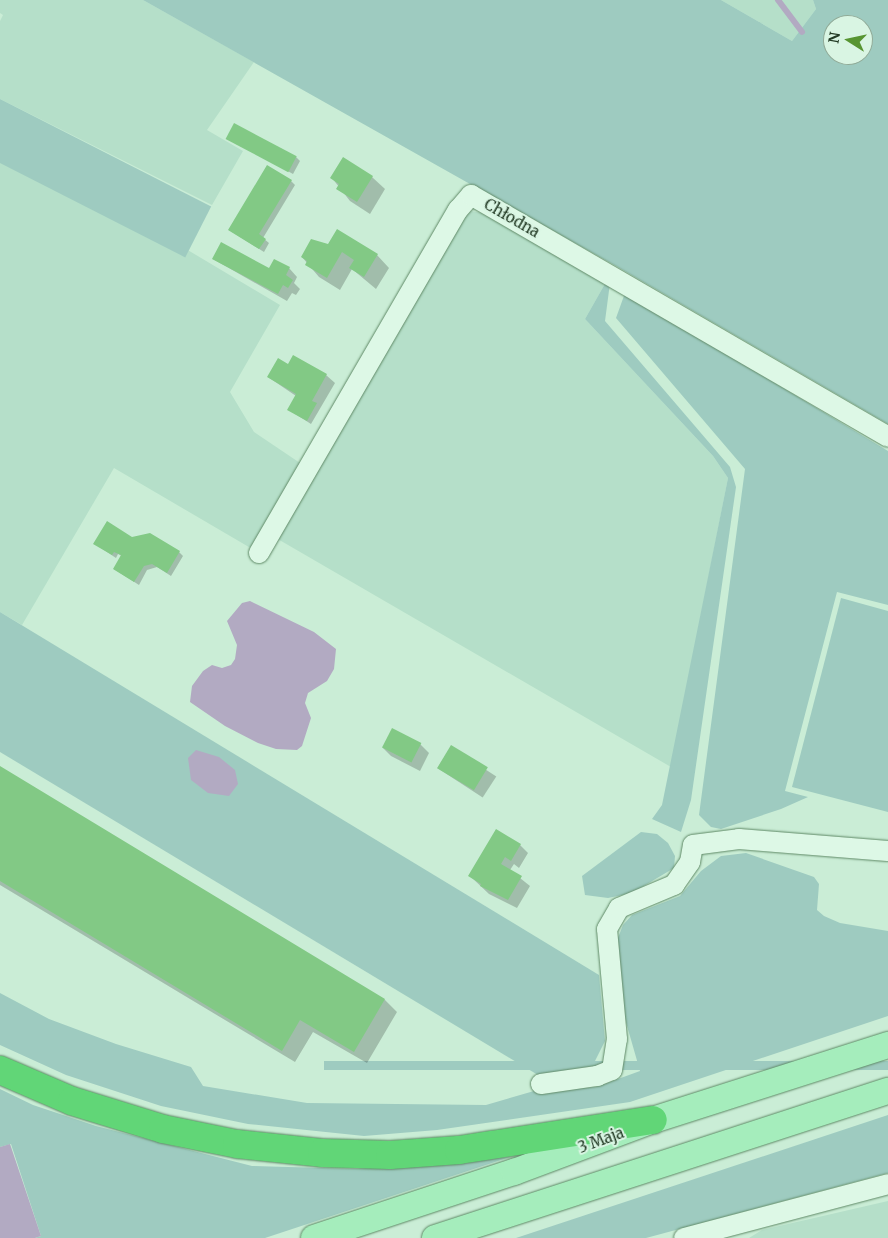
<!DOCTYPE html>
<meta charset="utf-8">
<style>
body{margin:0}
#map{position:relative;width:888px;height:1238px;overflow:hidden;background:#caedd6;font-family:Merriweather,serif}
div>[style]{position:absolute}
.farmland>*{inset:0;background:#b5dfc9}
.green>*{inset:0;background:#9ecbc0;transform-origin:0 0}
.water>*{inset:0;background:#b2aac2}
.shadow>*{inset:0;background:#0003;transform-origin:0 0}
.stream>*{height:6px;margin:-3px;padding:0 3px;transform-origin:3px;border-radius:3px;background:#b2aac2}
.building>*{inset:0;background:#82c985;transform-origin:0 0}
.roads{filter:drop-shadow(0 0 1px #5f8966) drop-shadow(0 0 1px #5f8966)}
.minor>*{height:20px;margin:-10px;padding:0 10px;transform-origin:10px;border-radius:10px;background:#ddf8e6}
.major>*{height:26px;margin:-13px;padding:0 13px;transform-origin:13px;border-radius:13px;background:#a5edbc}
.highway>*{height:28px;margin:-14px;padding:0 14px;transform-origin:14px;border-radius:14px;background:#61d677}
span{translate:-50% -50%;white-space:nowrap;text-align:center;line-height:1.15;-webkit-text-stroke:4px #d9f5e3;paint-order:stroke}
.street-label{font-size:15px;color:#223a24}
.north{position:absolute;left:823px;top:15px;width:50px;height:50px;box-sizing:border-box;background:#d9f5e3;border:1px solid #90aa97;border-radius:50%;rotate:280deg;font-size:14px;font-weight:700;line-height:20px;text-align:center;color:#223a24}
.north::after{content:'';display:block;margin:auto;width:18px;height:22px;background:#579532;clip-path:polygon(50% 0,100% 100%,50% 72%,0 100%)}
</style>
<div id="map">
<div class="farmland">
<i style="clip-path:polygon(0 0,143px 0,254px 62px,207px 130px,243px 151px,212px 205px,0 99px,0 21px,3px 15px,0 13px)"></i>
<i style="clip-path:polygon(721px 0,813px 0,816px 9px,792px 41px)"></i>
<i style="clip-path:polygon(0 156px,186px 249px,280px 305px,230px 392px,254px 432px,303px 465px,254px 550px,114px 468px,22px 625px,0 612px)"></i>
<i style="clip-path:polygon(465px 210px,487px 214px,606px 282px,585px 319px,713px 456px,728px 478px,671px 767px,276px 538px)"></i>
<i style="clip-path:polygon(888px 1201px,888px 1238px,749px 1238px,762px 1230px)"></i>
</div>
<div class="green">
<i style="clip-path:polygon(evenodd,143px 0,721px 0,792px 41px,816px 9px,813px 0,888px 0,888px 424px,616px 266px,143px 0,833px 25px,863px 25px,863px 55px,833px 55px,833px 25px)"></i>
<i style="left:0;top:99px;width:237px;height:57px;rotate:27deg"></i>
<i style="clip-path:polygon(606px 282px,610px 283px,605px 321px,730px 467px,736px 487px,691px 800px,681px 832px,652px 819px,662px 805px,728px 478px,713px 456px,585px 319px)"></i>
<i style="clip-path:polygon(625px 293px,888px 451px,888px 605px,837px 592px,785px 791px,808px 797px,781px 809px,721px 829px,711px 827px,699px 815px,745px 469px,616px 318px)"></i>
<i style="clip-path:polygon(841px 598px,888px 611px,888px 812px,792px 787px)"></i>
<i style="clip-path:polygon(0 612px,599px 975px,605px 1041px,595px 1061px,580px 1072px,538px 1075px,0 752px)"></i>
<i style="clip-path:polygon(641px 832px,657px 834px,668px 843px,675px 856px,674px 868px,632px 893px,608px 898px,585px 895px,582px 876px)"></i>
<i style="clip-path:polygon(746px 853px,814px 877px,819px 884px,817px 910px,824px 916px,840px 923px,888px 931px,888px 1016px,630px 1102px,437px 1130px,364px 1136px,248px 1124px,161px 1106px,66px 1075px,0 1045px,0 993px,49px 1019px,116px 1044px,191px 1067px,203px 1086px,307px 1103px,486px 1105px,534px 1091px,596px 1087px,640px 1071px,617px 991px,614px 948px,623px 925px,632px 915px,680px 896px,701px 871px,721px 856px)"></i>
<i style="left:888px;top:1061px;width:9px;height:564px;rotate:90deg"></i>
<i style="clip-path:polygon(0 1089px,33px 1105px,96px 1126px,252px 1166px,357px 1169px,510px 1157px,265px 1238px,35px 1238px,41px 1236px,11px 1144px,0 1147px)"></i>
<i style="clip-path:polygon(888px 1115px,888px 1173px,646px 1238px,516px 1238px)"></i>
</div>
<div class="water">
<i style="clip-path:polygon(250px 601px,314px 632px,336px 649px,334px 669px,327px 681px,308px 693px,305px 703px,311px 718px,302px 746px,297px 750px,276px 749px,258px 743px,225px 726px,190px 702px,192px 686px,203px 671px,212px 665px,222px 668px,231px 665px,235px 659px,237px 645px,227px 621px,242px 603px)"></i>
<i style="clip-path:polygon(196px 750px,219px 757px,235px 770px,238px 784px,229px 796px,208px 793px,191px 780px,188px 758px)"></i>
<i style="clip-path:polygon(10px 1144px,41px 1236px,35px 1238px,0 1238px,0 1147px)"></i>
</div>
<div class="shadow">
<i style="clip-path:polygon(228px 138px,296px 157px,300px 161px,293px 174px)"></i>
<i style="clip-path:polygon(372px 177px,385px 189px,370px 214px,350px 201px,332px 178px)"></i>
<i style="clip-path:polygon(291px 181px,295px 185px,263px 238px,269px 243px,264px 252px,229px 230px)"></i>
<i style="clip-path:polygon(312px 241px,377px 255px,389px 268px,376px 289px,352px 269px,340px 290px,319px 277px,302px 257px)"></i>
<i style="clip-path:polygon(213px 259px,268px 269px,289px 268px,297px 277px,294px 283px,300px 289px,296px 295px,292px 293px,287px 301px)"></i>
<i style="clip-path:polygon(289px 366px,326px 375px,335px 383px,311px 424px,289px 410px,296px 396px,268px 377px)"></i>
<i style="clip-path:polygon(132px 539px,179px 552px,183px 556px,171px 576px,157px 567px,147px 570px,139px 585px,114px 569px,122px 556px,118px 554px,116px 558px,95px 544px)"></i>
<i style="clip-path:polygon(393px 730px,420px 744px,429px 753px,420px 771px,391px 756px,383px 748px)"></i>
<i style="left:451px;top:747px;width:54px;height:25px;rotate:33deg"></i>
<i style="clip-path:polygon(0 768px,385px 1000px,397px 1012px,367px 1063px,313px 1032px,295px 1062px,0 885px)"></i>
<i style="clip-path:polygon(520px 845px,528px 853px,519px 868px,514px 864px,510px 870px,530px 886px,517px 908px,489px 894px,470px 876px)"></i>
</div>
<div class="stream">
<i style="left:778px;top:0;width:40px;rotate:53deg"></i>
</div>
<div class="building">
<i style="left:234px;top:123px;width:71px;height:18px;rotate:28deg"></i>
<i style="clip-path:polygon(343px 157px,373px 176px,357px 202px,336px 189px,339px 184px,330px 178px)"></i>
<i style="clip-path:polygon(267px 165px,292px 180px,259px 234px,266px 239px,259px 249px,228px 230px)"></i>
<i style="clip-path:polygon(337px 229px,378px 254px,364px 277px,349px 268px,354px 260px,342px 252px,327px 278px,305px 265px,307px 261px,301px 257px,311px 239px,328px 244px)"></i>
<i style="clip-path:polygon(221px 242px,269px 268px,274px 259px,290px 267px,286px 275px,293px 280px,288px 288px,283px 285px,278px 294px,212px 259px)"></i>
<i style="clip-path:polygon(293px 355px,327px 374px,312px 401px,317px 403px,307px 421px,287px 410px,296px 394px,267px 377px,278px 358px,288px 364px)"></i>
<i style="clip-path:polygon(107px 521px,132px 537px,150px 533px,180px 551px,167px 573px,152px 564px,144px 566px,134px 582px,113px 569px,121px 555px,114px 552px,112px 555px,93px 544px)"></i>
<i style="left:392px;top:728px;width:33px;height:22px;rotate:27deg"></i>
<i style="left:451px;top:745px;width:43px;height:27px;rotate:31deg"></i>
<i style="clip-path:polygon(0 766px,385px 999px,354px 1052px,300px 1020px,282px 1051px,0 881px)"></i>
<i style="clip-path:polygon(496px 829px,521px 844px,511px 861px,505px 857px,501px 864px,522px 876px,508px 900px,480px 886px,481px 884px,468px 876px)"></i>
</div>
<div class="roads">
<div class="minor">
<i style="left:259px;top:553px;width:397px;rotate:-59.9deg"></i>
<i style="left:458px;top:210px;width:20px;rotate:-49deg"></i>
<i style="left:471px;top:195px;width:482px;rotate:30.1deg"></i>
<i style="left:541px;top:1084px;width:57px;rotate:-8.1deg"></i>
<i style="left:597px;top:1076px;width:16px;rotate:-22deg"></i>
<i style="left:612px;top:1070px;width:31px;rotate:-81deg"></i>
<i style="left:617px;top:1039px;width:110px;rotate:-95.2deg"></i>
<i style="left:607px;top:929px;width:24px;rotate:-60deg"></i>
<i style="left:619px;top:908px;width:60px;rotate:-22.7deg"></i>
<i style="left:674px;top:885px;width:28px;rotate:-55deg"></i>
<i style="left:690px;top:862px;width:17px;rotate:-80deg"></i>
<i style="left:693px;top:845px;width:46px;rotate:-7.4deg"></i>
<i style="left:739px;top:839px;width:149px;rotate:4.6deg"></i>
<i style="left:684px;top:1238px;width:211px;rotate:-14.8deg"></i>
</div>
<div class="major">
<i style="left:314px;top:1238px;width:211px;rotate:-18.3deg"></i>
<i style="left:514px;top:1172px;width:148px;rotate:-20.5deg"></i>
<i style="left:653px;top:1120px;width:247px;rotate:-17.7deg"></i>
<i style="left:435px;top:1238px;width:476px;rotate:-18deg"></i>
</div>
<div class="highway">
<i style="left:0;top:1070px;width:78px;rotate:23.3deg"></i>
<i style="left:72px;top:1101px;width:95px;rotate:17.1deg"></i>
<i style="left:163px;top:1129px;width:76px;rotate:11.5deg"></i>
<i style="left:237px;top:1144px;width:85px;rotate:6deg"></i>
<i style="left:322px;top:1153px;width:68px;rotate:1.7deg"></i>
<i style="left:390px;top:1155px;width:69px;rotate:-4.1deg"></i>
<i style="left:459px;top:1150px;width:196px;rotate:-8.8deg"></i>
</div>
</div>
<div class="street-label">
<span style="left:512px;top:218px;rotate:30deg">Chłodna</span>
<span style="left:601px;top:1140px;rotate:-20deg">3 Maja</span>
</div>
<div class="north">N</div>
</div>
